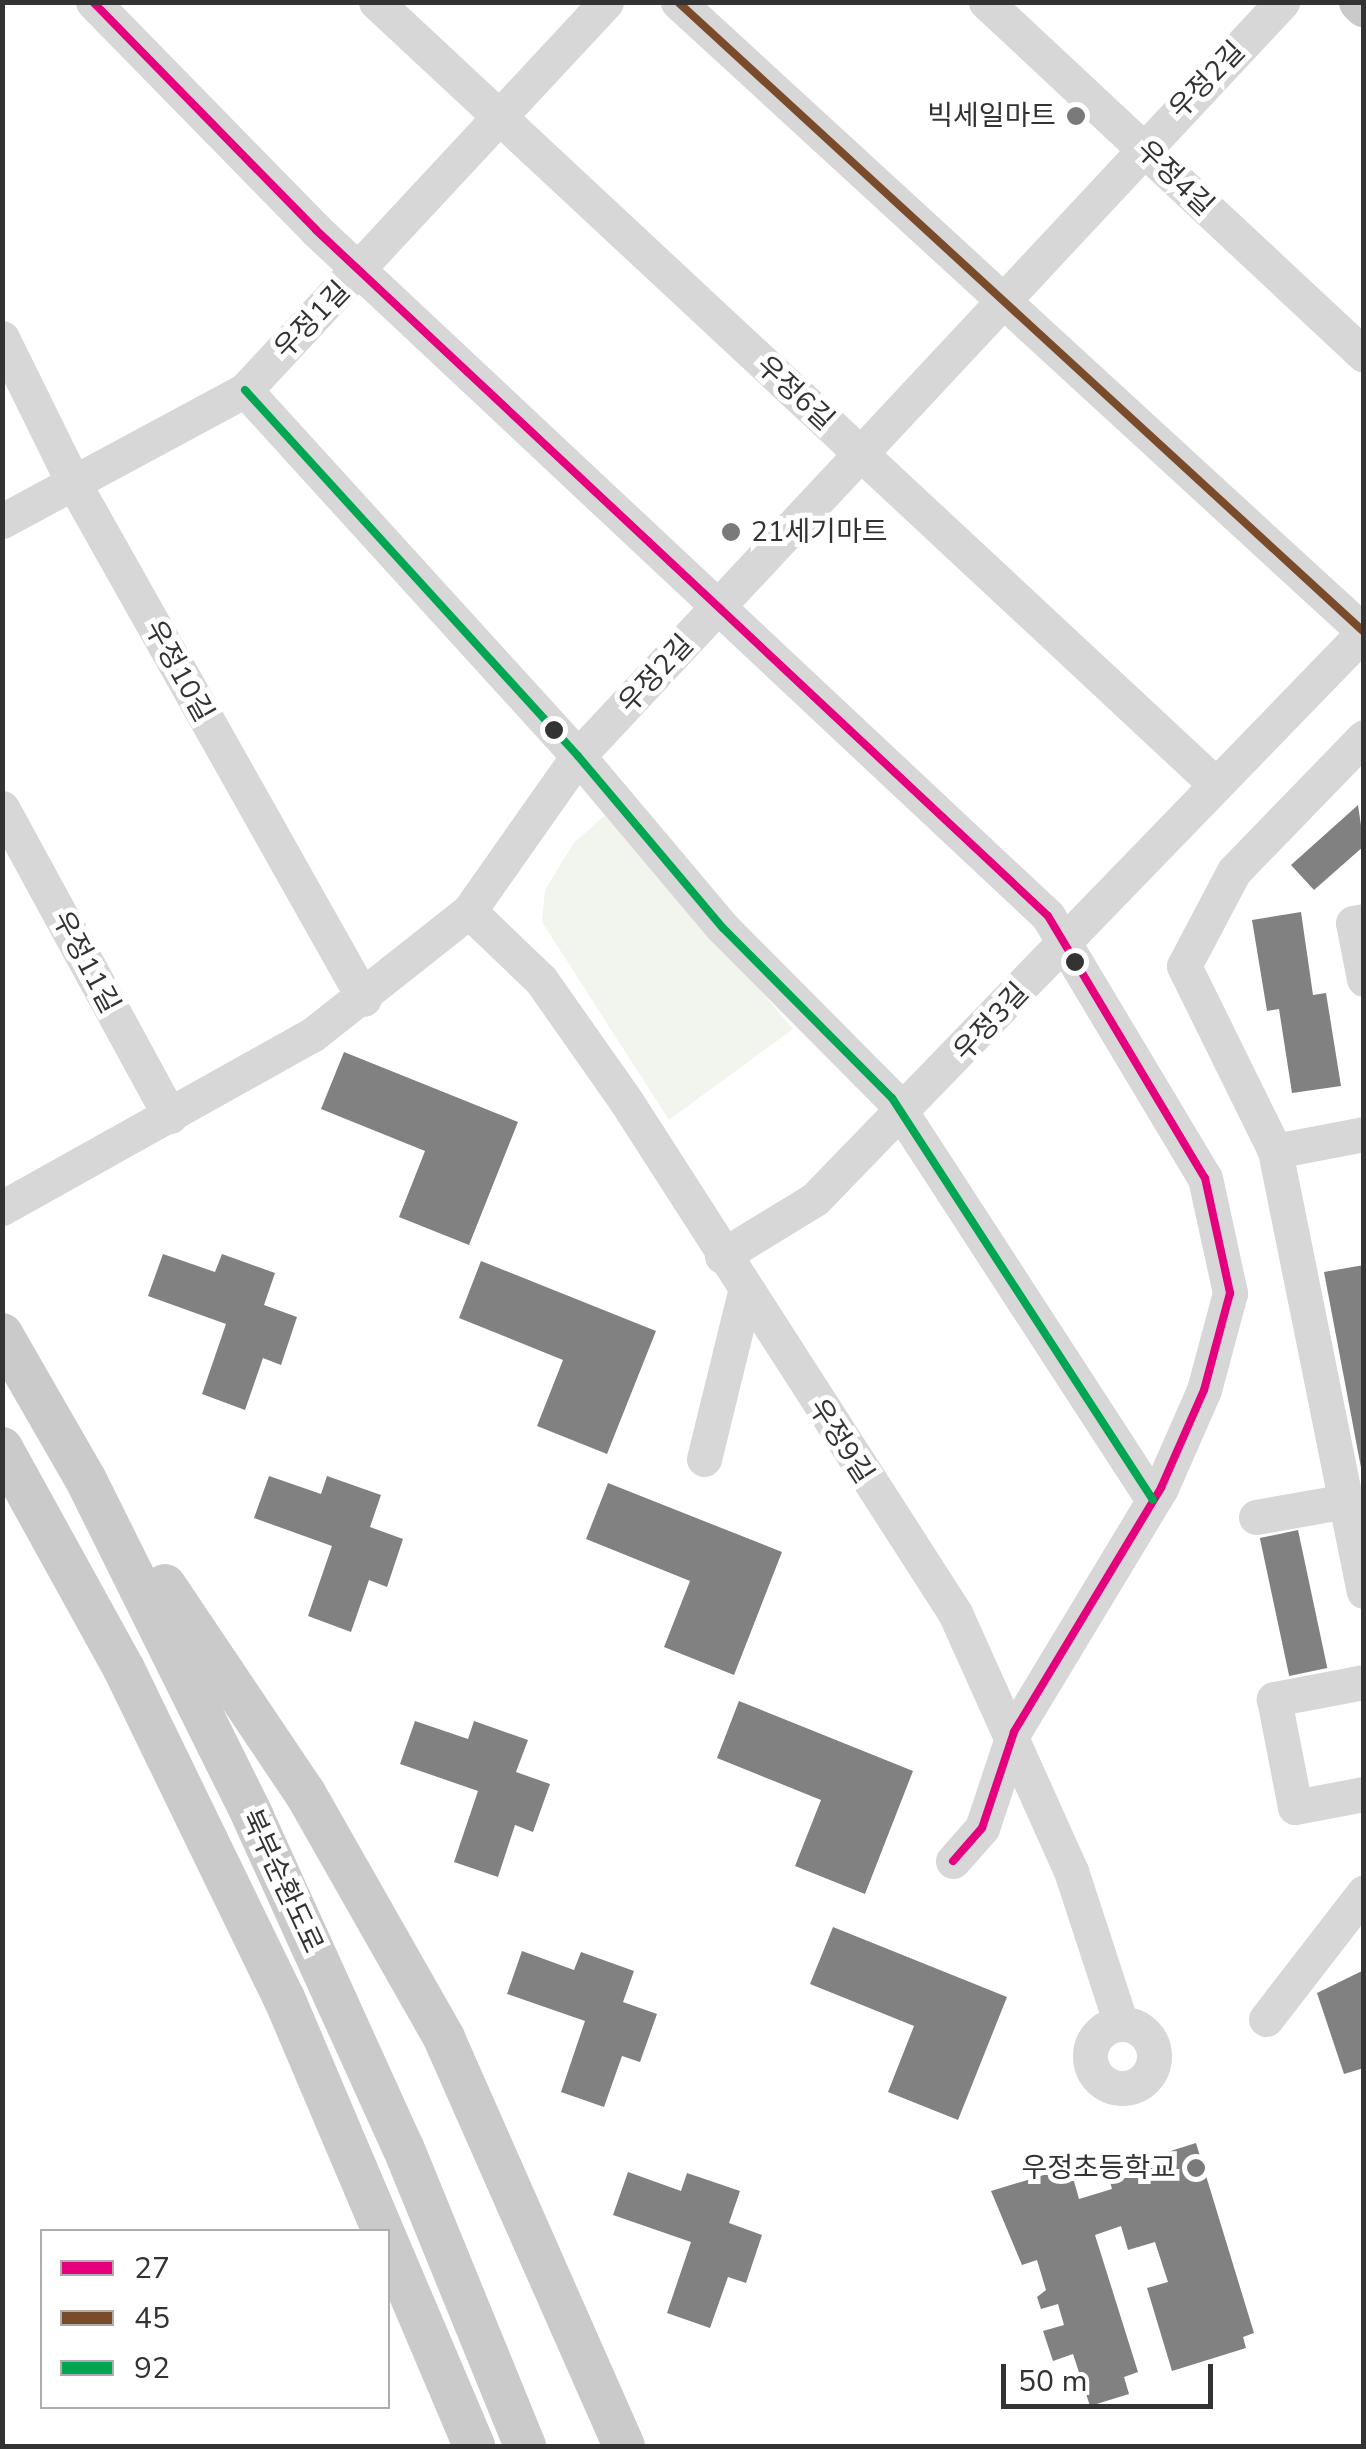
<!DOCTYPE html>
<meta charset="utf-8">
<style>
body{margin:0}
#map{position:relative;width:1366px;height:2449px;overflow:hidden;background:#fff;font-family:"Nunito Sans","Noto Sans KR",sans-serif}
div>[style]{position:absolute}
.green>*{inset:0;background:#f1f5ed}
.building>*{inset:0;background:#818181;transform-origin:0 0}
.minor>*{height:35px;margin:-17.5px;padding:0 17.5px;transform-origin:17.5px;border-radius:17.5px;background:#d7d7d7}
.minor>.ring{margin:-17.5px;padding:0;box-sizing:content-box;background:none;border:35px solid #d7d7d7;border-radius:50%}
.major>*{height:42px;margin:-21px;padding:0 21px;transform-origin:21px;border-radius:21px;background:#cacaca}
.bus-1>*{height:8px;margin:-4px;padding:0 4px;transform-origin:4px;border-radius:4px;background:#e5007d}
.bus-2>*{height:8px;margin:-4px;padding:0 4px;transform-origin:4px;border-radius:4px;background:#7a4b2a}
.bus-3>*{height:8px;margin:-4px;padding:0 4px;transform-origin:4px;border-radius:4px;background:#00a651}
.dots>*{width:28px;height:28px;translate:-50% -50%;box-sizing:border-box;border:5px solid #fff;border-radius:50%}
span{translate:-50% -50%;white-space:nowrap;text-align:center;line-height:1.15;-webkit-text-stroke:10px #fff;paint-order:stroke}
.street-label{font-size:28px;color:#333}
.poi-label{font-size:28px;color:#333}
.right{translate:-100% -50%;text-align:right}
.left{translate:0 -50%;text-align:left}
.frame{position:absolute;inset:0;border:5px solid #333;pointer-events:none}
.legend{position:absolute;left:40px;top:2229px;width:350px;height:180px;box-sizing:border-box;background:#fff;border:2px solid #adadad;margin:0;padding:12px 18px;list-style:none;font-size:30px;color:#333}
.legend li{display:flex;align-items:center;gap:20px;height:50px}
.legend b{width:50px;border:2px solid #adadad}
.scale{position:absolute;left:1001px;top:2364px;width:212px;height:45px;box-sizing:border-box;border:5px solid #333;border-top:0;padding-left:12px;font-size:30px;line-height:35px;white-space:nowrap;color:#333;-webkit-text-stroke:8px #fff;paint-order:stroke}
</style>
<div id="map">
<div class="green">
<i style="clip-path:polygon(604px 816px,617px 820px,793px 1029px,669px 1120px,542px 922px,545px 890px,573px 844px)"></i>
</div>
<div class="building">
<i style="clip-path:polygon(1358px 805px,1364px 846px,1314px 890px,1291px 865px)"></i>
<i style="clip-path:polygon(1301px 912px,1313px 995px,1326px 993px,1341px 1086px,1292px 1093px,1279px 1009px,1267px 1011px,1252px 920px)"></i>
<i style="clip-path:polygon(344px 1052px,518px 1122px,469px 1245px,399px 1217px,425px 1151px,321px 1109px)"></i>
<i style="clip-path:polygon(163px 1254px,215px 1272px,222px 1254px,275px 1273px,264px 1305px,297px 1317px,281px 1365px,263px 1358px,245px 1410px,202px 1394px,226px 1324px,148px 1296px)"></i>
<i style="clip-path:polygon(481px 1261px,656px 1331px,607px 1454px,537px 1426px,563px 1360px,459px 1318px)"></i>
<i style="clip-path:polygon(1364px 1265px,1364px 1473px,1362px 1473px,1324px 1272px)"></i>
<i style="clip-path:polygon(269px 1476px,321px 1494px,327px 1476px,381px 1495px,370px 1527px,403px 1539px,387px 1587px,369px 1580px,351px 1632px,308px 1616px,332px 1546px,254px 1518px)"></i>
<i style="clip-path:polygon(608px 1483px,782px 1552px,734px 1675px,664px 1647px,690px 1581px,586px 1539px)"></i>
<i style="left:1298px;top:1530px;width:141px;height:39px;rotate:78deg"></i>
<i style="clip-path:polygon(739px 1701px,913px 1771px,865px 1894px,795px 1866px,821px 1800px,717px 1758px)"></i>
<i style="clip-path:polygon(415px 1721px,468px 1739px,474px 1721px,528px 1740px,516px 1772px,550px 1784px,533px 1832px,515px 1825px,498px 1877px,454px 1862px,478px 1791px,400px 1764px)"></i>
<i style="clip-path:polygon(833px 1927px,1007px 1997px,958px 2120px,888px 2092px,914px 2026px,810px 1984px)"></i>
<i style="clip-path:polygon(522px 1951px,574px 1970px,581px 1952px,634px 1971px,623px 2002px,657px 2014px,640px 2062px,622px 2056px,604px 2107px,561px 2092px,585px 2021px,507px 1994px)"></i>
<i style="clip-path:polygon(1364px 1970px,1364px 2068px,1344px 2074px,1317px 1993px)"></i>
<i style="clip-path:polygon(1196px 2143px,1254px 2333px,1243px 2337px,1246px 2348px,1172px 2371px,1147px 2288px,1168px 2282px,1155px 2242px,1128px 2250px,1121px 2226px,1095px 2235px,1138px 2372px,1124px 2377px,1129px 2394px,1090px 2406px,1073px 2354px,1053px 2361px,1043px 2331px,1064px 2325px,1058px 2304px,1041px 2309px,1037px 2297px,1046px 2290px,1037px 2260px,1022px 2265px,991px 2191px,1070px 2167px,1079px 2199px,1112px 2189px,1107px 2171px)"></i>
<i style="clip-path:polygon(628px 2172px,681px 2191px,687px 2173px,740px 2191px,729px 2223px,762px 2235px,746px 2283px,728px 2277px,710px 2328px,667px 2313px,691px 2242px,613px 2215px)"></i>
</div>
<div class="minor">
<i style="left:93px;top:2px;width:319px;rotate:45.6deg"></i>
<i style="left:316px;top:230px;width:1003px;rotate:43.14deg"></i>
<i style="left:1048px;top:916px;width:305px;rotate:59.1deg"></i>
<i style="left:1205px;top:1178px;width:118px;rotate:77.7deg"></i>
<i style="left:1230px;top:1293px;width:100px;rotate:105deg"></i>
<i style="left:1204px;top:1390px;width:107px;rotate:113.7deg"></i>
<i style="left:1161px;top:1488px;width:285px;rotate:121.1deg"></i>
<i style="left:1014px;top:1732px;width:101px;rotate:108.4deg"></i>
<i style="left:982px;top:1828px;width:44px;rotate:131.3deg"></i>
<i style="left:376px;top:2px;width:1146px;rotate:42.98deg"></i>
<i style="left:678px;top:2px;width:931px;rotate:42.56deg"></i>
<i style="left:986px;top:2px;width:517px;rotate:43.04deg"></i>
<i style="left:2px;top:338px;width:161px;rotate:63.8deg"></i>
<i style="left:73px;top:482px;width:593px;rotate:60.63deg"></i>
<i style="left:245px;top:390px;width:495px;rotate:47.7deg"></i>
<i style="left:578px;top:756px;width:225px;rotate:49.9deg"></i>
<i style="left:723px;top:928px;width:240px;rotate:45.2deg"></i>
<i style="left:892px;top:1098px;width:479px;rotate:57deg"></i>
<i style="left:2px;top:521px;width:276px;rotate:-28.3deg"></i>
<i style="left:245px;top:390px;width:530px;rotate:-47.06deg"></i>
<i style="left:1364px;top:737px;width:187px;rotate:134.1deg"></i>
<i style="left:1234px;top:871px;width:107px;rotate:117.8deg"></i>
<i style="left:1184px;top:966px;width:206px;rotate:63.8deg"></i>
<i style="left:1275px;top:1151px;width:449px;rotate:78.6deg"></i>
<i style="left:2px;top:808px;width:351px;rotate:61.4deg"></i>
<i style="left:469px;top:911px;width:100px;rotate:43.8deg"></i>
<i style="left:541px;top:980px;width:148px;rotate:54.9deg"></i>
<i style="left:626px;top:1101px;width:609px;rotate:57.28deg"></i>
<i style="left:955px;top:1613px;width:283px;rotate:65.8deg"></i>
<i style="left:1071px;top:1871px;width:161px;rotate:71.9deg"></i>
<i style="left:1364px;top:921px;width:11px;rotate:170deg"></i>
<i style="left:1353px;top:923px;width:57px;rotate:78.9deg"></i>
<i style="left:1275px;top:1151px;width:91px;rotate:-10.8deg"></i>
<i style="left:2px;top:1208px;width:355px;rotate:-29.2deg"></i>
<i style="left:312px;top:1035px;width:200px;rotate:-38.3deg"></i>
<i style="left:469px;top:911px;width:189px;rotate:-54.9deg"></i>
<i style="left:578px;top:756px;width:1032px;rotate:-46.96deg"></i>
<i style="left:722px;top:1256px;width:109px;rotate:-31.5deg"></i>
<i style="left:815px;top:1199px;width:789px;rotate:-45.92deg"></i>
<i style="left:704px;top:1459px;width:172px;rotate:-76.2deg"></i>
<i style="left:1256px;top:1517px;width:92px;rotate:-10deg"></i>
<i style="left:1364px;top:1682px;width:92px;rotate:169.3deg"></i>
<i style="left:1274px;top:1699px;width:110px;rotate:79deg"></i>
<i style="left:1295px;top:1807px;width:70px;rotate:-10.7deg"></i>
<i style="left:1266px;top:2019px;width:160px;rotate:-52.3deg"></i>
<i class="ring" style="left:1090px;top:2024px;width:29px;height:29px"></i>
</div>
<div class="major">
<i style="left:1360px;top:2px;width:6px;rotate:45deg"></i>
<i style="left:2px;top:1334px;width:168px;rotate:60.1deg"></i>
<i style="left:86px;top:1480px;width:376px;rotate:63.6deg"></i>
<i style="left:253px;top:1817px;width:362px;rotate:65.6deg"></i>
<i style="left:403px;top:2147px;width:323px;rotate:67.8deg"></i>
<i style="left:2px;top:1448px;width:252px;rotate:61.1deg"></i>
<i style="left:124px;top:1669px;width:366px;rotate:64.1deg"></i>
<i style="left:284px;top:1998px;width:487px;rotate:67deg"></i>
<i style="left:165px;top:1585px;width:251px;rotate:56.1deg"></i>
<i style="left:305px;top:1793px;width:282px;rotate:60.4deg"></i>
<i style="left:444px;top:2038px;width:446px;rotate:66.2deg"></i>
</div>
<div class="bus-1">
<i style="left:93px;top:2px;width:319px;rotate:45.6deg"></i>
<i style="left:316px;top:230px;width:1003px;rotate:43.14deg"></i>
<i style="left:1048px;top:916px;width:305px;rotate:59.1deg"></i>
<i style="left:1205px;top:1178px;width:118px;rotate:77.7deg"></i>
<i style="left:1230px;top:1293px;width:100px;rotate:105deg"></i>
<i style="left:1204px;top:1390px;width:107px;rotate:113.7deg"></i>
<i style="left:1161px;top:1488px;width:285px;rotate:121.1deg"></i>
<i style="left:1014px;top:1732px;width:101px;rotate:108.4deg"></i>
<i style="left:982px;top:1828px;width:44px;rotate:131.3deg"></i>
</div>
<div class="bus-2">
<i style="left:678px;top:2px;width:931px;rotate:42.56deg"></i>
</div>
<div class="bus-3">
<i style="left:245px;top:390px;width:495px;rotate:47.7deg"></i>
<i style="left:578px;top:756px;width:225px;rotate:49.9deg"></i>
<i style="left:723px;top:928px;width:240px;rotate:45.2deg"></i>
<i style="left:892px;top:1098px;width:479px;rotate:57deg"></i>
</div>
<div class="dots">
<i style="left:1076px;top:116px;background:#7a7a7a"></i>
<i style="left:731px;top:532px;background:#7a7a7a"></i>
<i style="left:554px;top:730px;background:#333"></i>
<i style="left:1075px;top:962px;background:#333"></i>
<i style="left:1196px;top:2168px;background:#7a7a7a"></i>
</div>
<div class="street-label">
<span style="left:1207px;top:80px;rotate:-46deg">우정2길</span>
<span style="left:1175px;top:178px;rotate:44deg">우정4길</span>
<span style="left:312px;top:320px;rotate:-46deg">우정1길</span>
<span style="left:795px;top:393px;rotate:43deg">우정6길</span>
<span style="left:179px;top:671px;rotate:61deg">우정10길</span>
<span style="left:656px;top:674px;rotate:-47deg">우정2길</span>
<span style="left:86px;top:962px;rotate:62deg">우정11길</span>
<span style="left:991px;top:1022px;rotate:-47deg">우정3길</span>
<span style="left:841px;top:1441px;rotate:57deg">우정9길</span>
<span style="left:282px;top:1881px;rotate:65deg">북부순환도로</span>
</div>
<div class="poi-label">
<span class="right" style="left:1056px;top:116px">빅세일마트</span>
<span class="left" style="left:751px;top:532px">21세기마트</span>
<span class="right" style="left:1176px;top:2168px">우정초등학교</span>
</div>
<div class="frame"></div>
<ul class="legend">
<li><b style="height:12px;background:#e5007d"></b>27</li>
<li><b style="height:12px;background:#7a4b2a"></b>45</li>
<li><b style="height:12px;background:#00a651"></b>92</li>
</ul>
<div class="scale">50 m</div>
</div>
